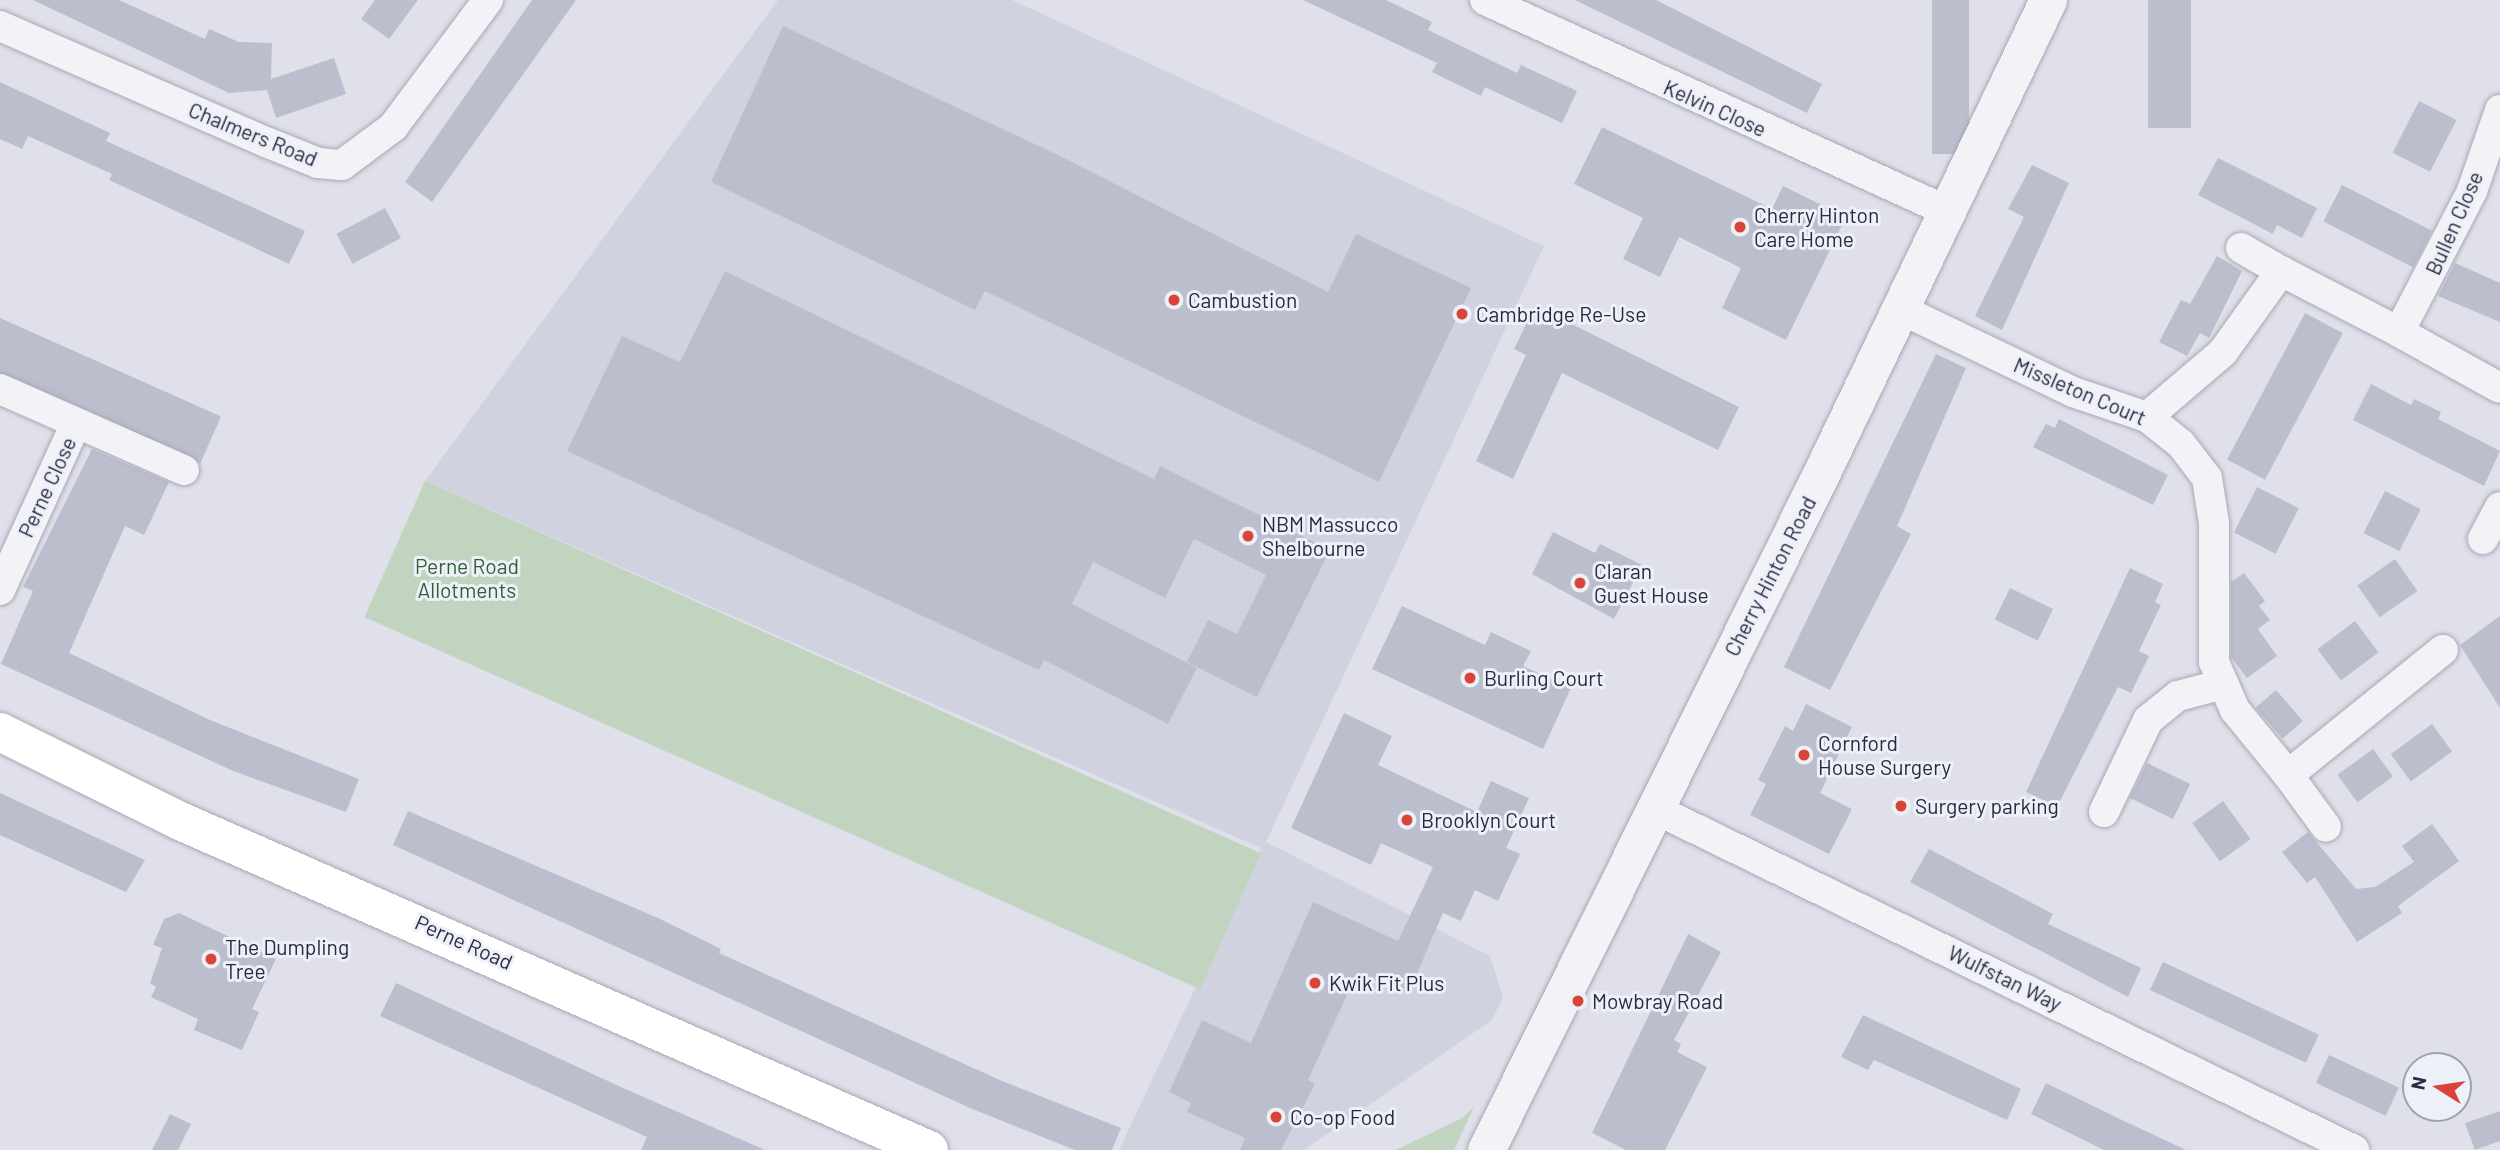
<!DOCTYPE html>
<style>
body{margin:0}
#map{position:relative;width:2500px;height:1150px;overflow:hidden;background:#dfe0e9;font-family:Barlow,sans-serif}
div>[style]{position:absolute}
.built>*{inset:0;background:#d0d3df}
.green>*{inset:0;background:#c0d4bf;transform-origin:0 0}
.building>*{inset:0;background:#bbbecd;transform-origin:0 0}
.roads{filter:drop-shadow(0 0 2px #a8a9b7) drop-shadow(0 0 2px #a8a9b7)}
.minor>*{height:30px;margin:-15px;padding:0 15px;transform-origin:15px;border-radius:15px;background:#f2f2f7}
.tertiary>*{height:37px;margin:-18.5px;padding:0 18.5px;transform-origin:18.5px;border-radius:18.5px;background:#f2f2f7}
.primary>*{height:38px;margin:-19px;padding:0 19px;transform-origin:19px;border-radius:19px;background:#fff}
.dots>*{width:19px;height:19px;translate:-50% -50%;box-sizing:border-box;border:4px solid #eef0f7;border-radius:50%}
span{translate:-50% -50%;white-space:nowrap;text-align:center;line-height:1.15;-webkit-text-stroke:6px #eef0f7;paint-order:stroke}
.street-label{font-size:21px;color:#262a42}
.poi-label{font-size:21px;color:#262a42}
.left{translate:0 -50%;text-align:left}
.park-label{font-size:21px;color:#325f34}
.north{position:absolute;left:2402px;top:1052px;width:70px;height:70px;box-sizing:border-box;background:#eef0f7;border:2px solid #9ea1af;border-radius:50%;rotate:282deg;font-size:19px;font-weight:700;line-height:28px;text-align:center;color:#262a42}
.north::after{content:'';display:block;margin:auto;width:24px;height:32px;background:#da4438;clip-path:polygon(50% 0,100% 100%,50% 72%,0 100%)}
</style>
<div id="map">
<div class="built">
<i style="clip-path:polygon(778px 0,1012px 0,1544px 246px,1266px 842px,1490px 956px,1503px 997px,1492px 1020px,1304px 1150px,1119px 1150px,1261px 848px,425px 481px)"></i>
</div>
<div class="green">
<i style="left:425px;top:481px;width:915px;height:149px;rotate:24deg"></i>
<i style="clip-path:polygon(1474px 1107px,1454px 1150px,1396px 1150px,1462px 1118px)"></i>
</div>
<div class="building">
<i style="clip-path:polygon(33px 0,119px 0,205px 39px,209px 29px,239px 42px,272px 43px,271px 79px,334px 58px,346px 94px,276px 118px,267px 90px,229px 93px)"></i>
<i style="clip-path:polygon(375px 0,418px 0,389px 39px,361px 19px)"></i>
<i style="clip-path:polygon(532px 0,576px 0,432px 202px,405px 182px)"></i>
<i style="clip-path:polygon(1303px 0,1386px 0,1432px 22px,1428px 30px,1517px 73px,1521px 65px,1577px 91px,1562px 123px,1485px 87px,1481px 96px,1432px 72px,1437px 63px)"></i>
<i style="clip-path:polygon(1575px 0,1656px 0,1822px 84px,1807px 113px)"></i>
<i style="left:1932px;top:0;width:37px;height:154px"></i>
<i style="left:2148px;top:0;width:43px;height:128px"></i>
<i style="clip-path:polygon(783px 26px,1058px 155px,1328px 292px,1356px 234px,1471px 288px,1379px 482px,985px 291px,975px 310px,711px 182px)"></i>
<i style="clip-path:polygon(0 82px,110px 133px,106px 141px,305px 231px,289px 264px,109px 180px,112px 174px,28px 136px,22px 149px,0 139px)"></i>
<i style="left:2419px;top:101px;width:42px;height:58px;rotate:27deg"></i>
<i style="clip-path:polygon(1602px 127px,1772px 209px,1783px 186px,1846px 217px,1786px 340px,1722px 308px,1741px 268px,1679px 237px,1660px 277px,1623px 259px,1643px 218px,1574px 184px)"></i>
<i style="clip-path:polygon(2218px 158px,2317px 208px,2302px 238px,2277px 225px,2273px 234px,2198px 195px)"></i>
<i style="clip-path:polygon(2032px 165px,2069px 183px,2002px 330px,1975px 316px,2024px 217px,2008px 209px)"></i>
<i style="left:2342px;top:185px;width:101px;height:41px;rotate:27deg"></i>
<i style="left:385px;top:208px;width:34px;height:55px;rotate:62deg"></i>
<i style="clip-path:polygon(2217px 256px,2242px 271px,2209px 338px,2200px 333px,2187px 356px,2159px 342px,2181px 300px,2190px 304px)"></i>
<i style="clip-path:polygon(2455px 263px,2500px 283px,2500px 322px,2438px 296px)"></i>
<i style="clip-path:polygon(725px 271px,1154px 479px,1160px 466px,1330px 550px,1257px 697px,1187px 662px,1208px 620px,1237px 634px,1266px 575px,1194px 539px,1165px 598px,1093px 562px,1072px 604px,1197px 668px,1168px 724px,1044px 660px,1039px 670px,567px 451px,622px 336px,680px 362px)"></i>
<i style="clip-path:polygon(1535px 306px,1739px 407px,1718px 450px,1562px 373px,1513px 479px,1476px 461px,1526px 355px,1514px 349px)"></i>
<i style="left:2305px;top:313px;width:43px;height:166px;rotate:28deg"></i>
<i style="left:0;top:318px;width:242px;height:51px;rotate:24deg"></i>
<i style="clip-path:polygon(1936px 354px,1966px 368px,1897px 526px,1911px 534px,1830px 690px,1784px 667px)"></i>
<i style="clip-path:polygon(2371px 384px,2411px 405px,2414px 399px,2441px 412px,2438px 419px,2500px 451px,2484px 486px,2353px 420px)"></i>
<i style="clip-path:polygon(2059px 419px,2168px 475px,2153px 505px,2033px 447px,2046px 424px,2055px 428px)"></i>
<i style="clip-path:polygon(92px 449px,169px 482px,144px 535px,125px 526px,69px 653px,210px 720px,359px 779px,346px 812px,231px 770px,1px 664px,33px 591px,23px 587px)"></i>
<i style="left:2257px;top:487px;width:47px;height:51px;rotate:27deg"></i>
<i style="left:2385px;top:491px;width:40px;height:47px;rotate:27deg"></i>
<i style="clip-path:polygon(1553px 532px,1595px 553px,1600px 544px,1642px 565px,1614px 619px,1532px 574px)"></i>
<i style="left:2395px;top:559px;width:39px;height:46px;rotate:55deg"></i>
<i style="clip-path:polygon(2130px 568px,2163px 584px,2155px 602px,2161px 605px,2139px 651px,2149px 656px,2131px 693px,2118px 687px,2059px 803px,2050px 803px,2026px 792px)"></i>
<i style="clip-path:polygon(2244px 573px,2265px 601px,2259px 606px,2270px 620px,2258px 629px,2277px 656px,2247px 678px,2231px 657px,2231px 582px)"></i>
<i style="left:2010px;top:588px;width:48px;height:35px;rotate:26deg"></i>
<i style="clip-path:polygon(1402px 606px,1485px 645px,1491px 632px,1531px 651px,1523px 666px,1571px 688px,1543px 749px,1372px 669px)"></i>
<i style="clip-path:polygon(2500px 616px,2500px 708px,2460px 645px)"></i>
<i style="left:2355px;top:621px;width:39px;height:47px;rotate:53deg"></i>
<i style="left:2276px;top:690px;width:41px;height:27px;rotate:49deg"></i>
<i style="clip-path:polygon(1806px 704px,1852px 727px,1820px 793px,1852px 809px,1829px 854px,1750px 815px,1766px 784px,1758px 780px,1785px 726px,1793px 731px)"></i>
<i style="clip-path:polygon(1344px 713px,1392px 736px,1378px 765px,1477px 812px,1491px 781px,1529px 798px,1506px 848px,1520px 854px,1498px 901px,1475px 890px,1461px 921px,1443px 913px,1408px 994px,1357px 973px,1308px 1080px,1315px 1084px,1281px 1150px,1240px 1150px,1245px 1138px,1187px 1112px,1191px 1103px,1169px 1092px,1202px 1020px,1251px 1043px,1313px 902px,1398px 941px,1433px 867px,1381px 843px,1371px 865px,1291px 828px)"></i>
<i style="left:2432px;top:724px;width:34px;height:51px;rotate:54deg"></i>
<i style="left:2373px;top:749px;width:34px;height:44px;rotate:54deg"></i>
<i style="left:2147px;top:763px;width:48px;height:39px;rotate:26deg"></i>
<i style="clip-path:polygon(0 793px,145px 860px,126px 892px,0 835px)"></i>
<i style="left:2223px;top:801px;width:47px;height:38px;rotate:54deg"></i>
<i style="clip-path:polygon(408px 811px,658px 918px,721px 949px,719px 953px,1002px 1081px,1121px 1128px,1112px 1150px,1075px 1150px,970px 1108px,393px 845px)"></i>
<i style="clip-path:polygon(2432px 824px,2459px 861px,2398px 906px,2402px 913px,2357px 942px,2315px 877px,2307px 883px,2282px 852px,2308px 832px,2356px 889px,2375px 887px,2414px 862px,2402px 846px)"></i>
<i style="clip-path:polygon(1929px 849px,2053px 914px,2048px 924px,2141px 968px,2128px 997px,1910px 882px)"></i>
<i style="clip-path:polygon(179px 913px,276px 959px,252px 1009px,259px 1012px,242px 1050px,194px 1030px,198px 1019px,151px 997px,156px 987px,150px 983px,162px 948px,153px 945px,164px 919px)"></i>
<i style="clip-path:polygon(1688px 934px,1721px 952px,1674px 1040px,1681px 1044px,1677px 1052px,1707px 1067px,1665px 1150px,1626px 1150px,1592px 1133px)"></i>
<i style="left:2163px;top:962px;width:172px;height:31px;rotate:25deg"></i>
<i style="clip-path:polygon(396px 983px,623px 1088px,765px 1150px,641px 1150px,647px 1137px,380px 1016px)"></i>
<i style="clip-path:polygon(1863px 1015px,2021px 1089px,2007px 1120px,1874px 1060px,1868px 1070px,1841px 1057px)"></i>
<i style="left:2329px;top:1055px;width:77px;height:31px;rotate:25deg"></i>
<i style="clip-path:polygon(2046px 1083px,2124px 1121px,2186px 1150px,2104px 1150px,2031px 1114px)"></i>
<i style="clip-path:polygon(2500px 1111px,2500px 1141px,2475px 1150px,2465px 1123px)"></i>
<i style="clip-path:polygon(170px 1114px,191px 1124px,178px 1150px,152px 1150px)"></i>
</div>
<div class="roads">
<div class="minor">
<i style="left:1485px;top:0;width:508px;rotate:24.55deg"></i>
<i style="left:0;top:26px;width:290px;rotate:23.6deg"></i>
<i style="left:266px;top:142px;width:56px;rotate:22deg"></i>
<i style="left:318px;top:163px;width:24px;rotate:5deg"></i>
<i style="left:342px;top:165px;width:64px;rotate:-36.7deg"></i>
<i style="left:393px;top:127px;width:159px;rotate:-53.2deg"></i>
<i style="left:2241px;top:248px;width:46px;rotate:29.9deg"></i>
<i style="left:1900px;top:309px;width:192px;rotate:25.6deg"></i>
<i style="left:2073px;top:392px;width:78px;rotate:18.7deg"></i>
<i style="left:2147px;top:417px;width:43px;rotate:38.5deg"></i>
<i style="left:2181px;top:444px;width:43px;rotate:52.6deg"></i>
<i style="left:2207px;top:478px;width:46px;rotate:81.2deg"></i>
<i style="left:2214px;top:523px;width:139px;rotate:90deg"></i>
<i style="left:2214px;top:662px;width:52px;rotate:66.4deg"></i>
<i style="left:2235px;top:710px;width:84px;rotate:50.8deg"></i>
<i style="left:2288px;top:775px;width:199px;rotate:-38.9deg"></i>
<i style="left:2399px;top:332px;width:115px;rotate:29deg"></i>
<i style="left:0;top:389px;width:201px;rotate:23.8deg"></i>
<i style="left:2147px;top:417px;width:100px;rotate:-40.5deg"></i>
<i style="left:2223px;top:352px;width:100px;rotate:-54.4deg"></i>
<i style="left:2281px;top:271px;width:133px;rotate:27.3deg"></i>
<i style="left:2399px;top:332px;width:159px;rotate:-62.6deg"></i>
<i style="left:2472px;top:191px;width:86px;rotate:-70.9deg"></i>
<i style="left:2483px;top:539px;width:36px;rotate:-62deg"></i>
<i style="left:0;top:590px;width:183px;rotate:-65.5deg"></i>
<i style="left:2288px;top:775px;width:64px;rotate:53.8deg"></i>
<i style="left:1655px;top:809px;width:778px;rotate:26deg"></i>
<i style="left:2104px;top:812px;width:102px;rotate:-64.4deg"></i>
<i style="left:2148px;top:720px;width:38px;rotate:-39deg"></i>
<i style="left:2178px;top:696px;width:47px;rotate:-14.9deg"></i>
</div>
<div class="tertiary">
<i style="left:1486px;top:1150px;width:752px;rotate:-63.64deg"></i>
<i style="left:1820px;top:476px;width:528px;rotate:-64.41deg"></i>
</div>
<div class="primary">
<i style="left:0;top:732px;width:201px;rotate:26.3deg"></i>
<i style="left:180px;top:821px;width:818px;rotate:23.71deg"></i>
</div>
</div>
<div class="dots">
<i style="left:1740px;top:227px;background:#da4438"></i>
<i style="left:1174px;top:300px;background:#da4438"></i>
<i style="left:1462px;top:314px;background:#da4438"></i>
<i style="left:1248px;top:536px;background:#da4438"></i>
<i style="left:1580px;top:583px;background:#da4438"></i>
<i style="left:1470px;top:678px;background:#da4438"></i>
<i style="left:1804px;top:755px;background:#da4438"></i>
<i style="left:1901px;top:806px;background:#da4438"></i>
<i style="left:1407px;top:820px;background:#da4438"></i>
<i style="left:211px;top:959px;background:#da4438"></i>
<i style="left:1315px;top:983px;background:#da4438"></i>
<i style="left:1578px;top:1001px;background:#da4438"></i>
<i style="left:1276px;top:1117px;background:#da4438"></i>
</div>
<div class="street-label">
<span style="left:1715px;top:108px;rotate:24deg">Kelvin Close</span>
<span style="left:253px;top:134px;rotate:22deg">Chalmers Road</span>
<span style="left:2454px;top:223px;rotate:-66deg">Bullen Close</span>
<span style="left:2080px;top:391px;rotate:23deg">Missleton Court</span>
<span style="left:47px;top:487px;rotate:-65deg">Perne Close</span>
<span style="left:1770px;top:576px;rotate:-63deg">Cherry Hinton Road</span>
<span style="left:464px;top:942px;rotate:24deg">Perne Road</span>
<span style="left:2005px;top:978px;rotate:26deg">Wulfstan Way</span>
</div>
<div class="poi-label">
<span class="left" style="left:1754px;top:227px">Cherry Hinton<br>Care Home</span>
<span class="left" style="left:1188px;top:300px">Cambustion</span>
<span class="left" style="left:1476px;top:314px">Cambridge Re-Use</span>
<span class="left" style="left:1262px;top:536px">NBM Massucco<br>Shelbourne</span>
<span class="left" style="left:1594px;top:583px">Claran<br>Guest House</span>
<span class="left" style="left:1484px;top:678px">Burling Court</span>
<span class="left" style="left:1818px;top:755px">Cornford<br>House Surgery</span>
<span class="left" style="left:1915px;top:806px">Surgery parking</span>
<span class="left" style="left:1421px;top:820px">Brooklyn Court</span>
<span class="left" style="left:225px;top:959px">The Dumpling<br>Tree</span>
<span class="left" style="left:1329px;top:983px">Kwik Fit Plus</span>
<span class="left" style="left:1592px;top:1001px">Mowbray Road</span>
<span class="left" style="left:1290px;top:1117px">Co-op Food</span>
</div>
<div class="park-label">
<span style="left:467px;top:578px">Perne Road<br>Allotments</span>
</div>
<div class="north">N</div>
</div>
